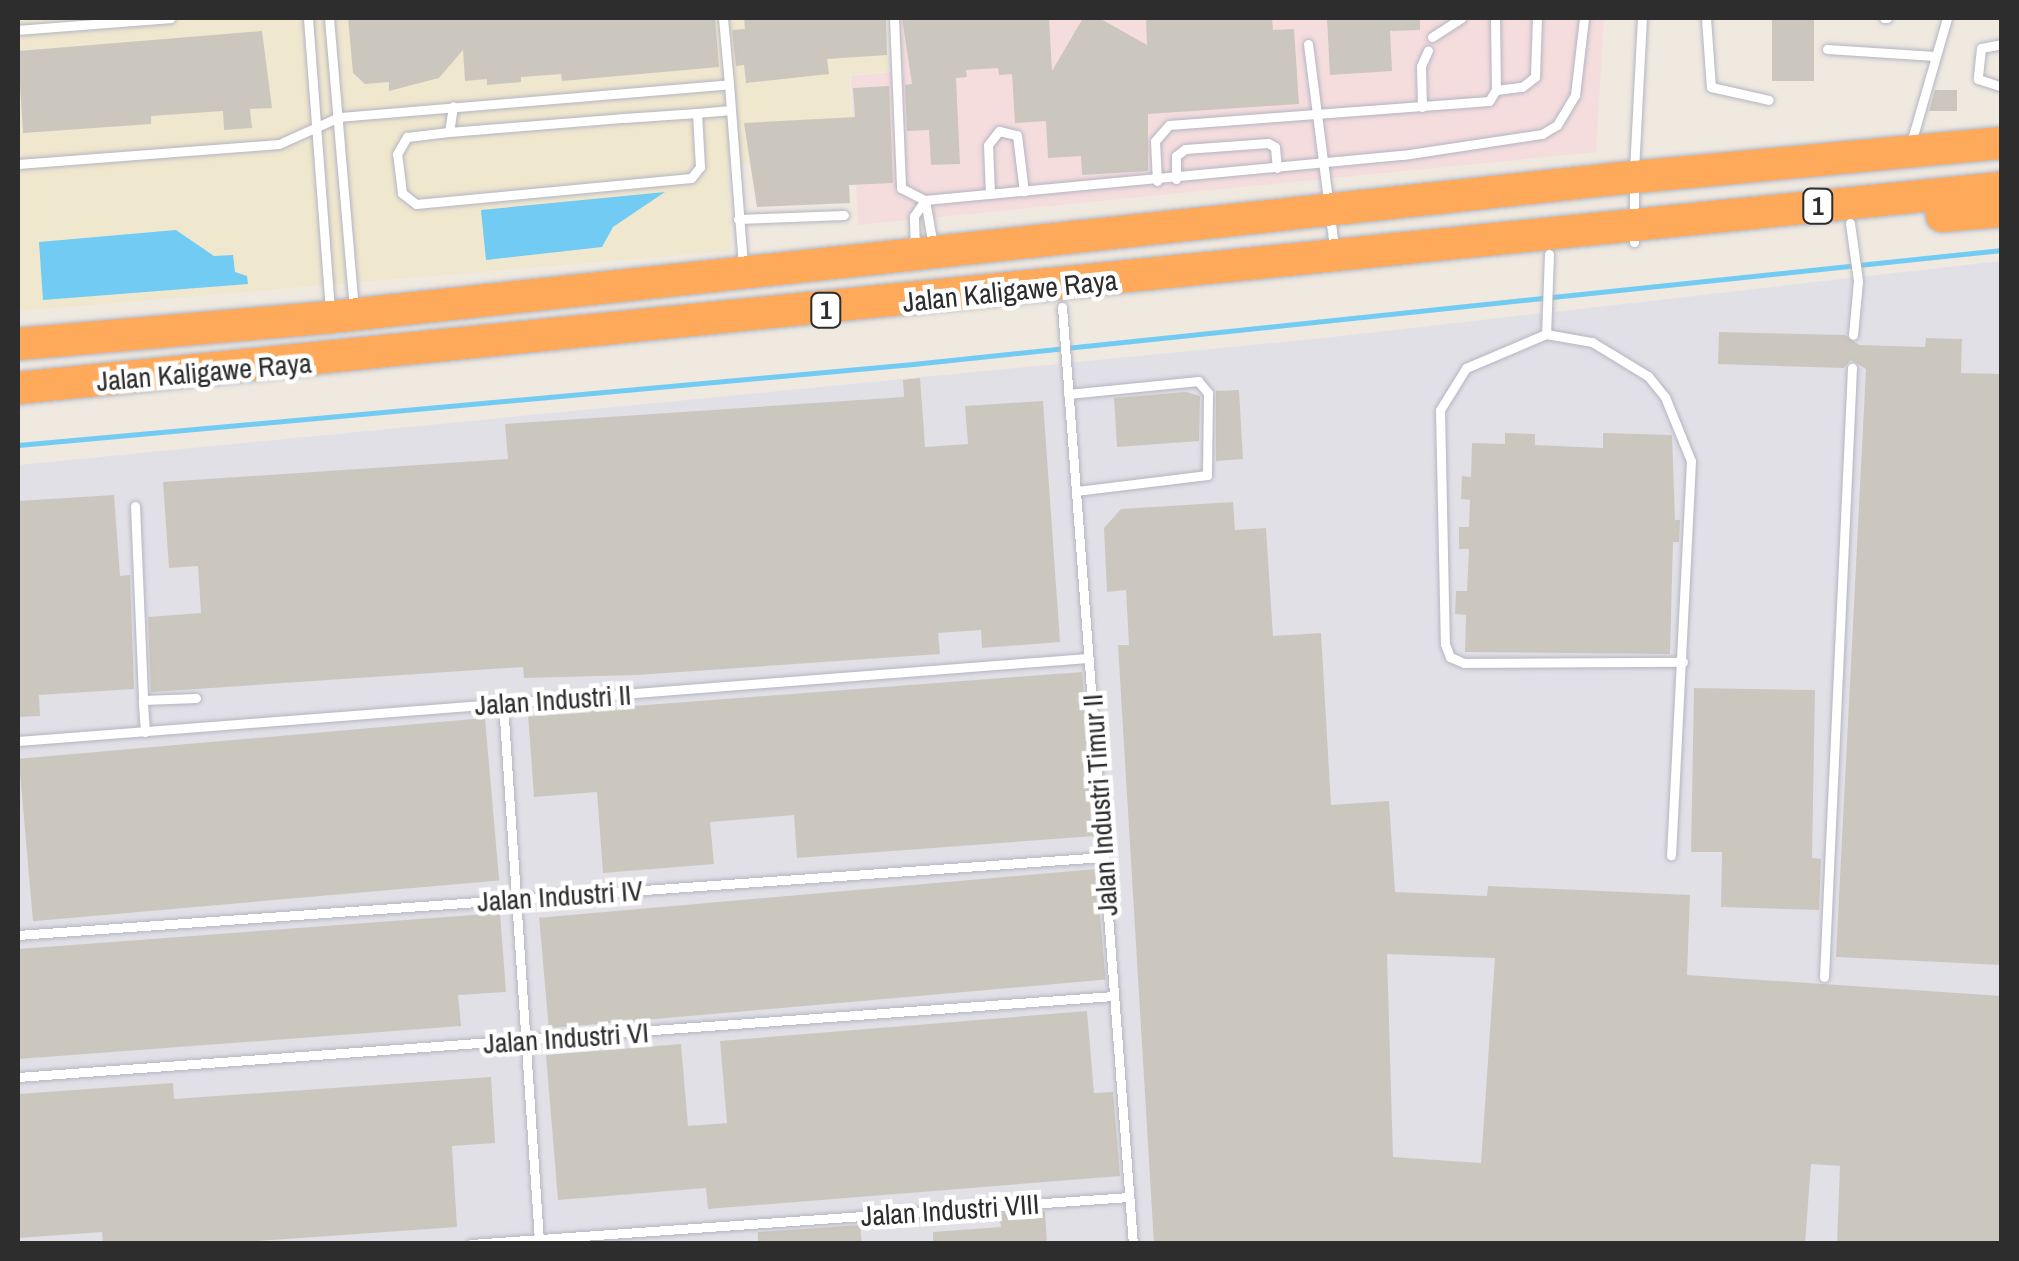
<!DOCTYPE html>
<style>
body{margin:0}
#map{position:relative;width:2019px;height:1261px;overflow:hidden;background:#efe9e0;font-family:"Archivo Narrow",sans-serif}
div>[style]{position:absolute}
.industrial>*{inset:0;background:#e2e0e7}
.education>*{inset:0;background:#f0e7cf}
.medical>*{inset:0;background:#f5ddde}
.water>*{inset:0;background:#71cbf2}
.stream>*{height:5px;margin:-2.5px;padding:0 2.5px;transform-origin:2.5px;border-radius:2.5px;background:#71cbf2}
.building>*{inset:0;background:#cbc7be;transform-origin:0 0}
.roads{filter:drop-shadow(0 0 2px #b3b5c1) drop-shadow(0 0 2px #b3b5c1)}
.lane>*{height:9px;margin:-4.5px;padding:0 4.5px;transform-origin:4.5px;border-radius:4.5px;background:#fff}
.highway>*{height:32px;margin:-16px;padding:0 16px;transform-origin:16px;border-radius:16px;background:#ffa95b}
span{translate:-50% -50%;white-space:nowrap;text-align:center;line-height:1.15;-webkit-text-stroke:9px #fff;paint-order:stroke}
.shield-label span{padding:2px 8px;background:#fff;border:2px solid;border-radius:8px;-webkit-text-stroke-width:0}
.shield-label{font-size:25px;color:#2d2d2d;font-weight:700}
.street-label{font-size:28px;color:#2d2d2d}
.frame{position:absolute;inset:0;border:20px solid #2d2d2d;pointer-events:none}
</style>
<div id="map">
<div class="industrial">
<i style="clip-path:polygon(2001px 261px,2001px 1243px,18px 1244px,18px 465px,1324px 338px)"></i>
</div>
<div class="education">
<i style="clip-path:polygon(18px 18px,885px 18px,888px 71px,849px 75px,852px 158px,728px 165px,730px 251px,18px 311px)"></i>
</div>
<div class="medical">
<i style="clip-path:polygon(889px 18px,1604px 18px,1596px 152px,858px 225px,851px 76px,893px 72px)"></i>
</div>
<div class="water">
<i style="clip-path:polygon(665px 192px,613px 227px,602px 247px,486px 260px,481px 210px)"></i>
<i style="clip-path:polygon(176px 230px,214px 256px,233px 255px,235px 272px,247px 276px,248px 284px,43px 300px,39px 242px)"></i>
</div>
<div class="stream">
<i style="left:18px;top:445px;width:899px;rotate:-5.17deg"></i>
<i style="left:913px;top:364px;width:1095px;rotate:-5.98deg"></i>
</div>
<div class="building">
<i style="clip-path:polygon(348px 18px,715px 18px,719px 67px,562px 81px,561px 74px,521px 77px,521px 82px,487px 85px,487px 79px,465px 81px,463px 50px,439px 78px,389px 91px,389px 82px,365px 84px,353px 73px)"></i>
<i style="clip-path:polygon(744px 18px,886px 18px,887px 55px,827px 59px,829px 74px,746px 83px,744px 65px,736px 66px,732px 30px,745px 29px)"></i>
<i style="clip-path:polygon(902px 18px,1049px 18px,1052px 71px,1083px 18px,1099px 18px,1147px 45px,1146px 18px,1272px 18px,1273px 30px,1294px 29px,1299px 104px,1148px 114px,1148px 171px,1082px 175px,1081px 156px,1048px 158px,1046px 121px,1015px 123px,1012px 74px,999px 75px,998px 68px,966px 70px,967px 77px,956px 78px,960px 164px,931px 165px,929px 130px,907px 131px,905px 85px,912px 84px)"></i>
<i style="clip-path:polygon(1327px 18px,1420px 18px,1420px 30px,1390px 31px,1392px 71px,1330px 75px)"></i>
<i style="left:1772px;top:18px;width:42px;height:63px"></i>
<i style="clip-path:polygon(262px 31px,272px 108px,250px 109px,252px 128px,224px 130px,223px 111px,151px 116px,151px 124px,23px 133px,18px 51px)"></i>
<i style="clip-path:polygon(889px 86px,893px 183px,849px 185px,850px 203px,757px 207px,744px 123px,855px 117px,853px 88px)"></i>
<i style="clip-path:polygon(1935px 90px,1957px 90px,1957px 111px,1929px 111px)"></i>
<i style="clip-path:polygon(1719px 332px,1845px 335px,1859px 345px,1925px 347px,1926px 338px,1962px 339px,1961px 373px,2002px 374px,2002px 965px,1836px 957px,1866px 369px,1851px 360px,1844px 368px,1718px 364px)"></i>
<i style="clip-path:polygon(920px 378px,925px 447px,968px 444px,965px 406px,1043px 401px,1060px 642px,982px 648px,981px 630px,938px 633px,940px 654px,637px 675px,524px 678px,523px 667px,151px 692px,148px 617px,201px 613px,198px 566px,169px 568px,163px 482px,508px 459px,505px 424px,904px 397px,903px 380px)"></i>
<i style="clip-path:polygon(1239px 390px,1243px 459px,1216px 461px,1216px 391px)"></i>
<i style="clip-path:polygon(1186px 392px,1200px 396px,1199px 441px,1117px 447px,1114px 398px)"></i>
<i style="clip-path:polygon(1505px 433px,1535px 434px,1535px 445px,1603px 448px,1603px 433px,1672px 435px,1675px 520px,1680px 520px,1679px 542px,1673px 542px,1670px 654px,1465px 652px,1466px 615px,1455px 614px,1456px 591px,1467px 591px,1469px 549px,1459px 549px,1459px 527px,1469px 527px,1470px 500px,1461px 499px,1462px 476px,1471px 477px,1472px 443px,1505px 444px)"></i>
<i style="clip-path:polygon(114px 495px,120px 576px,130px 575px,134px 689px,39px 695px,40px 716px,18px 717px,18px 501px)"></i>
<i style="clip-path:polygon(evenodd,1233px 502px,1235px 530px,1266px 528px,1273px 636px,1321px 633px,1331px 805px,1389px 801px,1395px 892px,1487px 896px,1488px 886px,1690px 895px,1687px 975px,2002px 996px,2002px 1244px,1837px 1244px,1840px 1166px,1811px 1164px,1805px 1244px,1154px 1244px,1118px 645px,1129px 645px,1126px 590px,1107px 592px,1104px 528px,1121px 509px,1233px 502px,1387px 954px,1495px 958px,1481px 1163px,1393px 1157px,1387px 954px)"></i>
<i style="clip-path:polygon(1082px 672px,1094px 836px,797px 858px,794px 815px,710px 822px,714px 864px,603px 873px,597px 792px,534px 797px,528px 714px)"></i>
<i style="clip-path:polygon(1694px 688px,1815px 690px,1812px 858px,1821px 859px,1819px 910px,1721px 907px,1722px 852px,1691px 852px)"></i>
<i style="left:485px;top:718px;width:163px;height:468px;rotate:85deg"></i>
<i style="left:1096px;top:869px;width:111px;height:559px;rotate:85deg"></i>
<i style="clip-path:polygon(500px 913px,506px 992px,458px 995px,461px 1026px,18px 1059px,18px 949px)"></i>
<i style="clip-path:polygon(1087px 1011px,1094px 1093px,1113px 1092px,1120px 1176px,708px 1209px,706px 1188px,558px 1200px,546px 1055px,681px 1044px,688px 1126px,727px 1123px,720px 1041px)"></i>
<i style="clip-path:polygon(491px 1077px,495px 1143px,452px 1146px,457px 1227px,213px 1244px,103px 1244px,102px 1232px,18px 1238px,18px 1094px,173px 1083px,174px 1099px)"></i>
<i style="clip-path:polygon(1045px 1211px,1047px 1244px,933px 1244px,933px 1232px,1001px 1227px,999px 1214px)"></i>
<i style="clip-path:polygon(860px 1225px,862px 1244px,758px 1244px,758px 1232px)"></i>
</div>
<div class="roads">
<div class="lane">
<i style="left:308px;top:18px;width:292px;rotate:85.7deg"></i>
<i style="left:329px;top:18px;width:292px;rotate:85.1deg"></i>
<i style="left:894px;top:18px;width:170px;rotate:87.6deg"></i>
<i style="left:901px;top:188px;width:27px;rotate:27deg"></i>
<i style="left:925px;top:200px;width:480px;rotate:-5.4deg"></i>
<i style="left:1403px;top:155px;width:141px;rotate:-8.6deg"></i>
<i style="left:1542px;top:134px;width:17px;rotate:-31deg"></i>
<i style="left:1557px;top:125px;width:35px;rotate:-59deg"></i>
<i style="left:1575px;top:95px;width:78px;rotate:-83.3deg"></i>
<i style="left:1706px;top:18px;width:69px;rotate:85.9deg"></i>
<i style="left:1711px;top:87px;width:59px;rotate:12.6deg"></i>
<i style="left:1884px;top:18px;width:3px"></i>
<i style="left:18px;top:30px;width:153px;rotate:-4.5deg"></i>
<i style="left:1432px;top:37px;width:35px;rotate:-33deg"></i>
<i style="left:1308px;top:44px;width:196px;rotate:82.7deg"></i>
<i style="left:2002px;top:44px;width:21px;rotate:169deg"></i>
<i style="left:1981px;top:48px;width:31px;rotate:96deg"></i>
<i style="left:1978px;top:79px;width:25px;rotate:18deg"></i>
<i style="left:1827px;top:49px;width:108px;rotate:3.7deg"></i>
<i style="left:729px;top:84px;width:182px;rotate:85.6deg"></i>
<i style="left:1496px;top:90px;width:26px;rotate:-7deg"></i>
<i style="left:1522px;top:87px;width:16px;rotate:-38deg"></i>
<i style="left:1535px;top:77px;width:59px;rotate:-88.1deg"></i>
<i style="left:1422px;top:107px;width:41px;rotate:-91.4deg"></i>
<i style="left:1421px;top:66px;width:17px;rotate:-66deg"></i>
<i style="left:697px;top:113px;width:54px;rotate:86.8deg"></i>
<i style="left:700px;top:167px;width:14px;rotate:129deg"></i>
<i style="left:691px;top:178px;width:276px;rotate:174.6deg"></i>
<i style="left:416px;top:204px;width:18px;rotate:-142deg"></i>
<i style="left:402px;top:193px;width:39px;rotate:-97deg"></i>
<i style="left:397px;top:154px;width:20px;rotate:-60deg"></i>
<i style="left:407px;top:137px;width:42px;rotate:-6.8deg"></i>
<i style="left:449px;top:132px;width:176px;rotate:-4.6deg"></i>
<i style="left:624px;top:118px;width:73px;rotate:-3.9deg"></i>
<i style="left:697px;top:113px;width:34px;rotate:-5deg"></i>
<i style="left:449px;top:132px;width:26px;rotate:-81deg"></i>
<i style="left:1911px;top:143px;width:130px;rotate:-73.9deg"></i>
<i style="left:18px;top:164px;width:262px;rotate:-4.4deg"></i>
<i style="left:279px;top:144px;width:66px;rotate:-24.2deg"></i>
<i style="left:339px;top:117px;width:391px;rotate:-4.8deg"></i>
<i style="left:729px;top:84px;width:66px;rotate:-95.2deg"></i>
<i style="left:1634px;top:170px;width:152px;rotate:-87deg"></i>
<i style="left:1176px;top:179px;width:23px;rotate:-90deg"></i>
<i style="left:1176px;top:156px;width:11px;rotate:-38deg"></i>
<i style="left:1185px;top:149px;width:83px;rotate:-4.1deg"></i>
<i style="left:1268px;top:143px;width:8px;rotate:30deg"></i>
<i style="left:1275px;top:147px;width:21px;rotate:85deg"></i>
<i style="left:1157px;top:181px;width:40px;rotate:-92.9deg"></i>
<i style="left:1155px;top:141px;width:21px;rotate:-49deg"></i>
<i style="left:1169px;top:125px;width:321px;rotate:-4.3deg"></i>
<i style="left:1489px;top:101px;width:13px;rotate:-58deg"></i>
<i style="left:1496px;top:90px;width:72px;rotate:-90.8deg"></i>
<i style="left:1634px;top:185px;width:57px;rotate:90deg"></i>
<i style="left:990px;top:194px;width:49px;rotate:-92.3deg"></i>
<i style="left:988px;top:145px;width:18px;rotate:-52deg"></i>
<i style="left:999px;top:131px;width:18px;rotate:13deg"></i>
<i style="left:1017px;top:135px;width:57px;rotate:83deg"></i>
<i style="left:925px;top:200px;width:47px;rotate:80.1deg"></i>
<i style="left:738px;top:219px;width:106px;rotate:-2.2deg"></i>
<i style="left:1850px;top:223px;width:59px;rotate:82.1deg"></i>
<i style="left:1858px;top:281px;width:54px;rotate:95.3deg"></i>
<i style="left:915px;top:249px;width:33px;rotate:-92deg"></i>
<i style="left:914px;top:216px;width:19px;rotate:-55deg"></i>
<i style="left:1549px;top:254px;width:80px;rotate:92.1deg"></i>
<i style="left:1546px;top:334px;width:87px;rotate:157deg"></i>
<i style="left:1466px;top:368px;width:49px;rotate:121.8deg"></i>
<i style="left:1440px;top:410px;width:234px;rotate:88.8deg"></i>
<i style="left:1445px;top:644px;width:14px;rotate:69deg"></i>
<i style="left:1450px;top:657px;width:15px;rotate:23deg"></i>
<i style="left:1464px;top:663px;width:219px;rotate:-0.3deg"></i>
<i style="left:1062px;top:307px;width:940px;rotate:85.67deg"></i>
<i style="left:1546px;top:334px;width:47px;rotate:9.9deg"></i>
<i style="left:1592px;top:342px;width:66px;rotate:31.3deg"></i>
<i style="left:1648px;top:376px;width:27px;rotate:51deg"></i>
<i style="left:1665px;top:397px;width:69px;rotate:67.9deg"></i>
<i style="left:1691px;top:461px;width:395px;rotate:92.9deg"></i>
<i style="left:1068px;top:394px;width:131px;rotate:-5.7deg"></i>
<i style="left:1198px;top:381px;width:16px;rotate:50deg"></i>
<i style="left:1208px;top:393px;width:82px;rotate:90.7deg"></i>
<i style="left:1207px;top:475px;width:132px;rotate:173deg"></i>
<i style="left:135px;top:506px;width:194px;rotate:87.6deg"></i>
<i style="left:503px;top:703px;width:539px;rotate:86.17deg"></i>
<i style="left:145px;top:732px;width:32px;rotate:-94deg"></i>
<i style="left:143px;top:700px;width:53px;rotate:-2.2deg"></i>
<i style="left:18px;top:741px;width:1073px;rotate:-4.44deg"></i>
<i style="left:18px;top:935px;width:1089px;rotate:-4.11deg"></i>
<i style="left:1824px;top:977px;width:610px;rotate:-87.37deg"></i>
<i style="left:18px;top:1077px;width:1099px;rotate:-4.23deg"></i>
<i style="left:471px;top:1244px;width:660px;rotate:-4.09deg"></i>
</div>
<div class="highway">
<i style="left:1942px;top:216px;width:60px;rotate:-4.8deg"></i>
<i style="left:18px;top:344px;width:314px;rotate:-4.9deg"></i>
<i style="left:331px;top:317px;width:1289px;rotate:-6.14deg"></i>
<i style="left:1613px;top:179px;width:391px;rotate:-5.3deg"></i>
<i style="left:18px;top:388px;width:1994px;rotate:-5.76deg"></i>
</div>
</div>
<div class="shield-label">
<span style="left:1818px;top:206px">1</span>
<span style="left:826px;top:310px">1</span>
</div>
<div class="street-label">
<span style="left:1010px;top:291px;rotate:-6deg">Jalan Kaligawe Raya</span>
<span style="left:204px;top:372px;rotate:-5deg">Jalan Kaligawe Raya</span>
<span style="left:553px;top:700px;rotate:-4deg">Jalan Industri II</span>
<span style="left:1100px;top:805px;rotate:-94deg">Jalan Industri Timur II</span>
<span style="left:560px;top:896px;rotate:-4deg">Jalan Industri IV</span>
<span style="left:566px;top:1038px;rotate:-4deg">Jalan Industri VI</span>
<span style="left:950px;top:1210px;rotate:-4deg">Jalan Industri VIII</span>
</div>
<div class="frame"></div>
</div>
